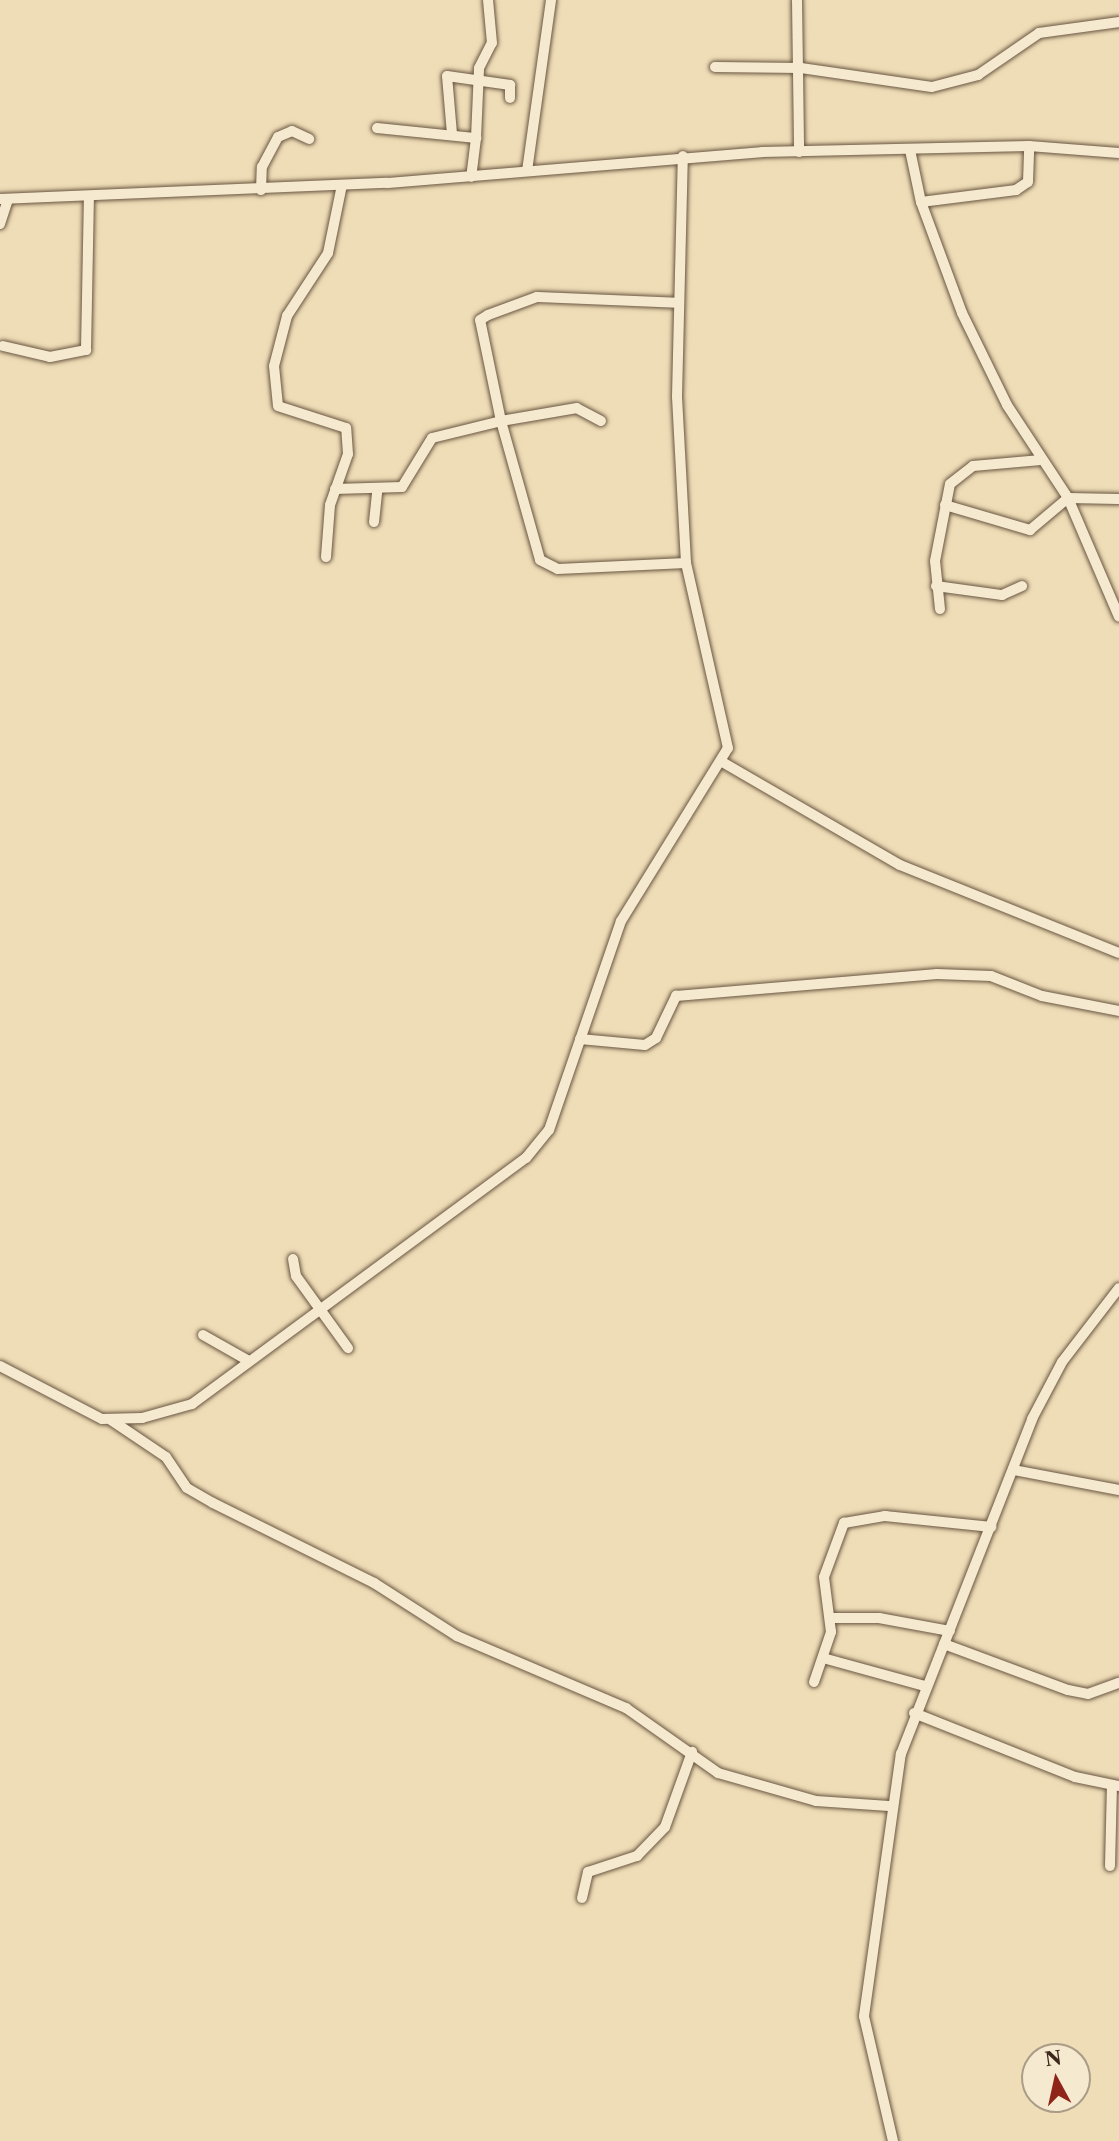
<!DOCTYPE html>
<style>
body{margin:0}
#map{position:relative;width:1119px;height:2141px;overflow:hidden;background:#efddb7;font-family:"Libre Caslon Text",serif}
div>[style]{position:absolute}
.roads{filter:drop-shadow(0 0 2px #695641) drop-shadow(0 0 2px #695641)}
.minor>*{height:10px;margin:-5px;padding:0 5px;transform-origin:5px;border-radius:5px;background:#f5e9d0}
span{translate:-50% -50%;white-space:nowrap;text-align:center;line-height:1.15;-webkit-text-stroke:5px #f5e9d0;paint-order:stroke}
.north{position:absolute;left:1021px;top:2043px;width:70px;height:70px;box-sizing:border-box;background:#f5e9d0;border:2px solid #ab9c87;border-radius:50%;rotate:352deg;font-size:19px;font-weight:700;line-height:28px;text-align:center;color:#3c291a}
.north::after{content:'';display:block;margin:auto;width:24px;height:32px;background:#8f2418;clip-path:polygon(50% 0,100% 100%,50% 72%,0 100%)}
</style>
<div id="map">
<div class="roads">
<div class="minor">
<i style="left:797px;top:0;width:152px;rotate:89.2deg"></i>
<i style="left:715px;top:67px;width:86px;rotate:0.7deg"></i>
<i style="left:801px;top:68px;width:132px;rotate:8.3deg"></i>
<i style="left:932px;top:87px;width:48px;rotate:-14.6deg"></i>
<i style="left:978px;top:75px;width:74px;rotate:-34.5deg"></i>
<i style="left:1039px;top:33px;width:81px;rotate:-7.8deg"></i>
<i style="left:377px;top:128px;width:100px;rotate:5.8deg"></i>
<i style="left:476px;top:138px;width:39px;rotate:97deg"></i>
<i style="left:452px;top:134px;width:58px;rotate:-94.9deg"></i>
<i style="left:447px;top:76px;width:64px;rotate:8.1deg"></i>
<i style="left:510px;top:85px;width:13px;rotate:90deg"></i>
<i style="left:476px;top:138px;width:70px;rotate:-87.5deg"></i>
<i style="left:479px;top:68px;width:28px;rotate:-63deg"></i>
<i style="left:492px;top:43px;width:43px;rotate:-95.3deg"></i>
<i style="left:910px;top:150px;width:53px;rotate:78.1deg"></i>
<i style="left:921px;top:202px;width:118px;rotate:69.7deg"></i>
<i style="left:962px;top:313px;width:102px;rotate:63.9deg"></i>
<i style="left:1007px;top:405px;width:111px;rotate:56.7deg"></i>
<i style="left:1068px;top:498px;width:129px;rotate:66.8deg"></i>
<i style="left:527px;top:171px;width:173px;rotate:-82deg"></i>
<i style="left:261px;top:190px;width:23px;rotate:-88deg"></i>
<i style="left:262px;top:167px;width:34px;rotate:-62deg"></i>
<i style="left:278px;top:137px;width:15px;rotate:-23deg"></i>
<i style="left:292px;top:131px;width:19px;rotate:25deg"></i>
<i style="left:0;top:199px;width:387px;rotate:-2.4deg"></i>
<i style="left:387px;top:183px;width:376px;rotate:-4.7deg"></i>
<i style="left:762px;top:152px;width:267px;rotate:-1.3deg"></i>
<i style="left:1029px;top:146px;width:90px;rotate:4.4deg"></i>
<i style="left:921px;top:202px;width:96px;rotate:-7.2deg"></i>
<i style="left:1016px;top:190px;width:14px;rotate:-34deg"></i>
<i style="left:1028px;top:182px;width:36px;rotate:-88deg"></i>
<i style="left:0;top:224px;width:26px;rotate:-72deg"></i>
<i style="left:3px;top:346px;width:48px;rotate:13.2deg"></i>
<i style="left:50px;top:357px;width:37px;rotate:-11deg"></i>
<i style="left:86px;top:350px;width:154px;rotate:-88.9deg"></i>
<i style="left:601px;top:421px;width:27px;rotate:-152deg"></i>
<i style="left:577px;top:408px;width:77px;rotate:170.3deg"></i>
<i style="left:501px;top:421px;width:144px;rotate:74.3deg"></i>
<i style="left:540px;top:560px;width:20px;rotate:27deg"></i>
<i style="left:558px;top:569px;width:128px;rotate:-2.7deg"></i>
<i style="left:335px;top:489px;width:67px;rotate:-1.7deg"></i>
<i style="left:402px;top:487px;width:57px;rotate:-58.5deg"></i>
<i style="left:432px;top:438px;width:71px;rotate:-13.8deg"></i>
<i style="left:501px;top:421px;width:103px;rotate:-101.7deg"></i>
<i style="left:480px;top:320px;width:9px;rotate:-32deg"></i>
<i style="left:488px;top:315px;width:52px;rotate:-20.2deg"></i>
<i style="left:537px;top:297px;width:141px;rotate:2.4deg"></i>
<i style="left:945px;top:505px;width:89px;rotate:16.4deg"></i>
<i style="left:1030px;top:530px;width:50px;rotate:-40.1deg"></i>
<i style="left:1068px;top:498px;width:51px;rotate:1.1deg"></i>
<i style="left:374px;top:522px;width:30px;rotate:-84deg"></i>
<i style="left:326px;top:557px;width:52px;rotate:-85.6deg"></i>
<i style="left:330px;top:505px;width:54px;rotate:-70.6deg"></i>
<i style="left:348px;top:454px;width:26px;rotate:-94deg"></i>
<i style="left:346px;top:428px;width:71px;rotate:-162.1deg"></i>
<i style="left:278px;top:406px;width:40px;rotate:-95.7deg"></i>
<i style="left:274px;top:366px;width:52px;rotate:-75.4deg"></i>
<i style="left:287px;top:316px;width:75px;rotate:-56.9deg"></i>
<i style="left:328px;top:253px;width:69px;rotate:-78.4deg"></i>
<i style="left:936px;top:586px;width:67px;rotate:7.8deg"></i>
<i style="left:1002px;top:595px;width:22px;rotate:-24deg"></i>
<i style="left:940px;top:609px;width:48px;rotate:-95.9deg"></i>
<i style="left:935px;top:561px;width:78px;rotate:-79deg"></i>
<i style="left:950px;top:484px;width:29px;rotate:-38deg"></i>
<i style="left:973px;top:466px;width:68px;rotate:-5deg"></i>
<i style="left:724px;top:763px;width:203px;rotate:30.1deg"></i>
<i style="left:900px;top:865px;width:236px;rotate:21.9deg"></i>
<i style="left:580px;top:1039px;width:65px;rotate:5.3deg"></i>
<i style="left:645px;top:1045px;width:13px;rotate:-32deg"></i>
<i style="left:656px;top:1038px;width:47px;rotate:-64.5deg"></i>
<i style="left:676px;top:996px;width:262px;rotate:-4.8deg"></i>
<i style="left:937px;top:974px;width:54px;rotate:2.1deg"></i>
<i style="left:991px;top:976px;width:55px;rotate:21.4deg"></i>
<i style="left:1042px;top:996px;width:78px;rotate:11deg"></i>
<i style="left:293px;top:1259px;width:17px;rotate:80deg"></i>
<i style="left:296px;top:1276px;width:89px;rotate:54.2deg"></i>
<i style="left:203px;top:1335px;width:51px;rotate:29.6deg"></i>
<i style="left:0;top:1366px;width:115px;rotate:27.5deg"></i>
<i style="left:102px;top:1419px;width:40px;rotate:-1.4deg"></i>
<i style="left:142px;top:1418px;width:52px;rotate:-15.6deg"></i>
<i style="left:192px;top:1404px;width:415px;rotate:-36.4deg"></i>
<i style="left:526px;top:1158px;width:36px;rotate:-51deg"></i>
<i style="left:549px;top:1130px;width:221px;rotate:-71deg"></i>
<i style="left:621px;top:921px;width:203px;rotate:-58.3deg"></i>
<i style="left:728px;top:748px;width:190px;rotate:-102.8deg"></i>
<i style="left:686px;top:563px;width:167px;rotate:-93.1deg"></i>
<i style="left:677px;top:396px;width:240px;rotate:-88.6deg"></i>
<i style="left:111px;top:1420px;width:66px;rotate:33.9deg"></i>
<i style="left:166px;top:1457px;width:37px;rotate:56deg"></i>
<i style="left:187px;top:1488px;width:30px;rotate:30deg"></i>
<i style="left:213px;top:1503px;width:180px;rotate:26.4deg"></i>
<i style="left:374px;top:1583px;width:98px;rotate:32.6deg"></i>
<i style="left:457px;top:1636px;width:184px;rotate:23.1deg"></i>
<i style="left:626px;top:1708px;width:113px;rotate:35.2deg"></i>
<i style="left:718px;top:1773px;width:102px;rotate:15.9deg"></i>
<i style="left:816px;top:1801px;width:73px;rotate:3.9deg"></i>
<i style="left:1014px;top:1470px;width:107px;rotate:10.8deg"></i>
<i style="left:832px;top:1618px;width:47px"></i>
<i style="left:879px;top:1618px;width:72px;rotate:10.4deg"></i>
<i style="left:944px;top:1644px;width:132px;rotate:20.4deg"></i>
<i style="left:1068px;top:1690px;width:20px;rotate:11deg"></i>
<i style="left:1088px;top:1694px;width:33px;rotate:-20deg"></i>
<i style="left:823px;top:1658px;width:106px;rotate:15.4deg"></i>
<i style="left:814px;top:1682px;width:53px;rotate:-71.2deg"></i>
<i style="left:831px;top:1632px;width:55px;rotate:-97.3deg"></i>
<i style="left:824px;top:1577px;width:58px;rotate:-69.7deg"></i>
<i style="left:844px;top:1523px;width:42px;rotate:-9.7deg"></i>
<i style="left:885px;top:1516px;width:107px;rotate:5.9deg"></i>
<i style="left:914px;top:1713px;width:173px;rotate:21.7deg"></i>
<i style="left:1075px;top:1777px;width:45px;rotate:11.6deg"></i>
<i style="left:1110px;top:1866px;width:81px;rotate:-88.6deg"></i>
<i style="left:582px;top:1898px;width:27px;rotate:-77deg"></i>
<i style="left:588px;top:1872px;width:52px;rotate:-18.1deg"></i>
<i style="left:637px;top:1856px;width:40px;rotate:-46deg"></i>
<i style="left:665px;top:1827px;width:80px;rotate:-70.2deg"></i>
<i style="left:893px;top:2141px;width:128px;rotate:-103.1deg"></i>
<i style="left:864px;top:2016px;width:265px;rotate:-82deg"></i>
<i style="left:901px;top:1754px;width:360px;rotate:-68.6deg"></i>
<i style="left:1032px;top:1419px;width:64px;rotate:-62.2deg"></i>
<i style="left:1062px;top:1362px;width:93px;rotate:-52.4deg"></i>
</div>
</div>
<div class="north">N</div>
</div>
